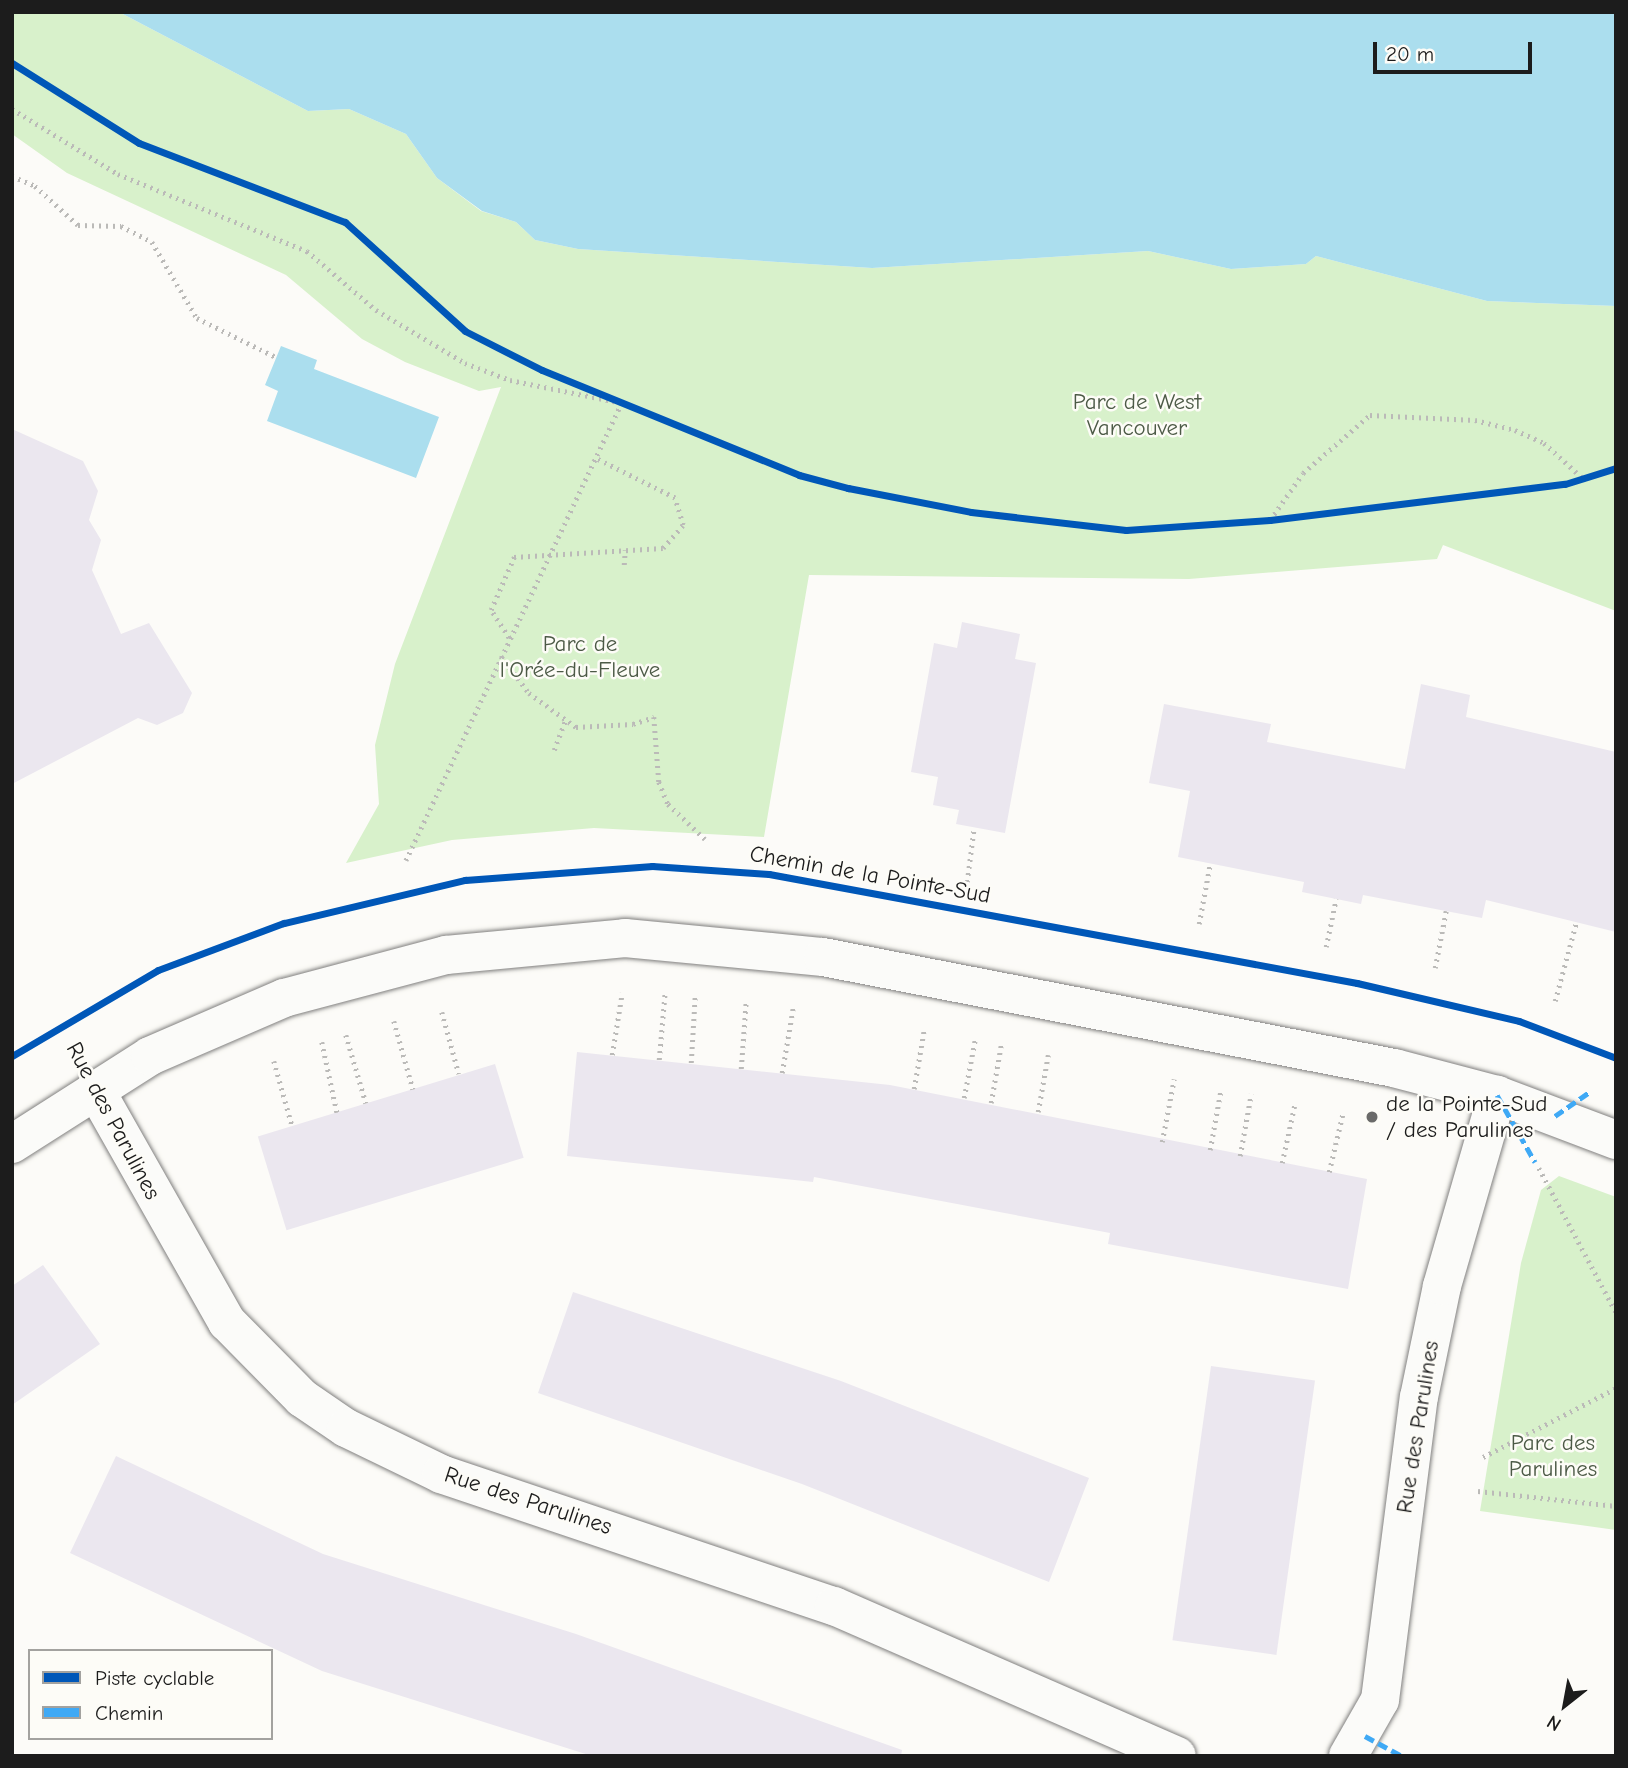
<!DOCTYPE html>
<meta charset="utf-8">
<style>
body{margin:0}
#map{position:relative;width:1628px;height:1768px;overflow:hidden;background:#fcfbf8;font-family:"Comic Neue",sans-serif}
div>[style]{position:absolute}
.green>*{inset:0;background:#d8f1cb}
.water>*{inset:0;background:#abdeee}
.building>*{inset:0;background:#ebe7ef;transform-origin:0 0}
.path>*{height:4.5px;margin-top:-2.25px;transform-origin:0;background:repeating-linear-gradient(90deg,#bbbab8 0 2px,transparent 0 7px)}
.roads{filter:drop-shadow(0 0 2px #81807f) drop-shadow(0 0 2px #81807f)}
.street>*{height:38px;margin:-19px;padding:0 19px;transform-origin:19px;border-radius:19px;background:#fbfbf9}
.secondary>*{height:38px;margin:-19px;padding:0 19px;transform-origin:19px;border-radius:19px;background:#fbfbf9}
.quiet>*{height:5px;margin-top:-2.5px;transform-origin:0;background:repeating-linear-gradient(90deg,#3fa9f5 0 10px,transparent 0 15px)}
.cycleway>*{height:7px;margin:-3.5px;padding:0 3.5px;transform-origin:3.5px;border-radius:3.5px;background:#0057b8}
.dots>*{width:19px;height:19px;translate:-50% -50%;box-sizing:border-box;border:4px solid #fdfcf7;border-radius:50%}
span{translate:-50% -50%;white-space:nowrap;text-align:center;line-height:1.15;-webkit-text-stroke:5px #fdfcf7;paint-order:stroke}
.park-label{font-size:23px;color:#4c5a46}
.street-label{font-size:23px;color:#1c1c1c}
.poi-label{font-size:23px;color:#1c1c1c}
.left{translate:0 -50%;text-align:left}
.frame{position:absolute;inset:0;border:14px solid #1c1c1c;pointer-events:none}
.legend{position:absolute;left:28px;top:1649px;width:245px;height:91px;box-sizing:border-box;background:#fdfcf7;border:2px solid #a3a29f;margin:0;padding:9px 12px;list-style:none;font-size:21px;color:#1c1c1c}
.legend li{display:flex;align-items:center;gap:14px;height:35px}
.legend b{width:35px;border:2px solid #a3a29f}
.north{position:absolute;left:1530px;top:1670px;width:70px;height:70px;-webkit-text-stroke:5px #fdfcf7;paint-order:stroke;rotate:211deg;font-size:19px;font-weight:700;line-height:28px;text-align:center;color:#1c1c1c}
.north::after{content:'';display:block;margin:auto;width:24px;height:32px;background:#1c1c1c;clip-path:polygon(50% 0,100% 100%,50% 72%,0 100%)}
.scale{position:absolute;left:1373px;top:42px;width:159px;height:32px;box-sizing:border-box;border:4px solid #1c1c1c;border-top:0;padding-left:9px;font-size:21px;line-height:24px;white-space:nowrap;color:#1c1c1c;-webkit-text-stroke:5px #fdfcf7;paint-order:stroke}
</style>
<div id="map">
<div class="green">
<i style="clip-path:polygon(12px 12px,119px 12px,308px 111px,349px 109px,406px 134px,437px 178px,481px 211px,516px 222px,535px 240px,578px 249px,872px 268px,1148px 251px,1231px 269px,1306px 264px,1316px 256px,1487px 301px,1616px 306px,1616px 611px,1443px 545px,1437px 559px,1189px 579px,809px 575px,764px 837px,594px 828px,452px 840px,346px 863px,379px 804px,375px 745px,395px 664px,501px 387px,479px 391px,405px 362px,362px 339px,286px 275px,67px 173px,12px 134px)"></i>
<i style="clip-path:polygon(1559px 1176px,1616px 1197px,1616px 1530px,1480px 1511px,1521px 1263px,1541px 1190px)"></i>
</div>
<div class="water">
<i style="clip-path:polygon(119px 12px,1616px 12px,1616px 306px,1487px 301px,1316px 256px,1306px 264px,1231px 269px,1148px 251px,872px 268px,578px 249px,535px 240px,516px 222px,482px 211px,437px 178px,406px 134px,349px 109px,308px 111px)"></i>
<i style="clip-path:polygon(281px 346px,317px 360px,314px 369px,439px 417px,416px 478px,267px 421px,278px 391px,265px 385px)"></i>
</div>
<div class="building">
<i style="clip-path:polygon(12px 429px,83px 461px,98px 491px,89px 520px,101px 540px,92px 570px,121px 634px,149px 623px,192px 693px,183px 713px,157px 725px,138px 718px,12px 784px)"></i>
<i style="clip-path:polygon(962px 622px,1020px 634px,1015px 659px,1036px 663px,1005px 833px,956px 824px,959px 810px,933px 805px,938px 777px,911px 772px,934px 643px,957px 648px)"></i>
<i style="clip-path:polygon(1421px 684px,1470px 695px,1466px 717px,1616px 752px,1616px 932px,1486px 900px,1482px 918px,1363px 895px,1361px 904px,1302px 892px,1304px 882px,1178px 857px,1190px 791px,1149px 783px,1164px 704px,1271px 724px,1267px 742px,1405px 769px)"></i>
<i style="clip-path:polygon(577px 1052px,890px 1085px,1367px 1179px,1348px 1289px,1108px 1244px,1110px 1233px,814px 1177px,813px 1182px,567px 1156px)"></i>
<i style="left:495px;top:1064px;width:98px;height:248px;rotate:73deg"></i>
<i style="clip-path:polygon(43px 1265px,100px 1344px,12px 1405px,12px 1286px)"></i>
<i style="clip-path:polygon(573px 1292px,841px 1381px,1089px 1478px,1049px 1582px,802px 1484px,538px 1393px)"></i>
<i style="left:1211px;top:1366px;width:105px;height:277px;rotate:8deg"></i>
<i style="clip-path:polygon(116px 1456px,323px 1554px,576px 1634px,902px 1750px,901px 1756px,592px 1756px,322px 1671px,70px 1553px)"></i>
</div>
<div class="path">
<i style="left:12px;top:109px;width:124px;rotate:31.5deg"></i>
<i style="left:118px;top:174px;width:204px;rotate:22.2deg"></i>
<i style="left:307px;top:251px;width:91px;rotate:40.5deg"></i>
<i style="left:376px;top:310px;width:104px;rotate:30.8deg"></i>
<i style="left:465px;top:363px;width:48px;rotate:20.7deg"></i>
<i style="left:510px;top:380px;width:114px;rotate:11.6deg"></i>
<i style="left:622px;top:403px;width:506px;rotate:115.25deg"></i>
<i style="left:12px;top:176px;width:25px;rotate:23deg"></i>
<i style="left:35px;top:186px;width:58px;rotate:42.2deg"></i>
<i style="left:78px;top:225px;width:43px;rotate:1.3deg"></i>
<i style="left:121px;top:226px;width:35px;rotate:27deg"></i>
<i style="left:152px;top:242px;width:88px;rotate:59.4deg"></i>
<i style="left:197px;top:318px;width:88px;rotate:26.3deg"></i>
<i style="left:1270px;top:520px;width:57px;rotate:-54.9deg"></i>
<i style="left:1303px;top:473px;width:89px;rotate:-40.9deg"></i>
<i style="left:1370px;top:415px;width:105px;rotate:2.7deg"></i>
<i style="left:1475px;top:420px;width:41px;rotate:14deg"></i>
<i style="left:1515px;top:430px;width:32px;rotate:24deg"></i>
<i style="left:1544px;top:443px;width:55px;rotate:42.1deg"></i>
<i style="left:624px;top:565px;width:15px;rotate:-86deg"></i>
<i style="left:509px;top:638px;width:33px;rotate:-123deg"></i>
<i style="left:491px;top:610px;width:58px;rotate:-66.5deg"></i>
<i style="left:514px;top:557px;width:149px;rotate:-3.5deg"></i>
<i style="left:663px;top:548px;width:30px;rotate:-49deg"></i>
<i style="left:683px;top:525px;width:28px;rotate:-107deg"></i>
<i style="left:675px;top:498px;width:89px;rotate:-153.4deg"></i>
<i style="left:501px;top:656px;width:46px;rotate:52.9deg"></i>
<i style="left:529px;top:693px;width:58px;rotate:35.9deg"></i>
<i style="left:576px;top:727px;width:57px;rotate:-3deg"></i>
<i style="left:633px;top:724px;width:22px;rotate:-18deg"></i>
<i style="left:654px;top:717px;width:65px;rotate:85.6deg"></i>
<i style="left:659px;top:782px;width:24px;rotate:68deg"></i>
<i style="left:668px;top:804px;width:51px;rotate:43.4deg"></i>
<i style="left:554px;top:750px;width:31px;rotate:-69deg"></i>
<i style="left:967px;top:882px;width:55px;rotate:-82.7deg"></i>
<i style="left:1199px;top:924px;width:61px;rotate:-79.6deg"></i>
<i style="left:1326px;top:947px;width:49px;rotate:-78.2deg"></i>
<i style="left:1435px;top:968px;width:58px;rotate:-79.1deg"></i>
<i style="left:1555px;top:1001px;width:81px;rotate:-74.9deg"></i>
<i style="left:442px;top:1012px;width:64px;rotate:74.7deg"></i>
<i style="left:394px;top:1021px;width:71px;rotate:74.4deg"></i>
<i style="left:346px;top:1035px;width:71px;rotate:73.6deg"></i>
<i style="left:322px;top:1042px;width:72px;rotate:77.9deg"></i>
<i style="left:612px;top:1055px;width:63px;rotate:-80.8deg"></i>
<i style="left:659px;top:1060px;width:68px;rotate:-85deg"></i>
<i style="left:274px;top:1061px;width:66px;rotate:74.3deg"></i>
<i style="left:691px;top:1063px;width:68px;rotate:-86.6deg"></i>
<i style="left:741px;top:1069px;width:68px;rotate:-85.8deg"></i>
<i style="left:782px;top:1073px;width:66px;rotate:-80.4deg"></i>
<i style="left:914px;top:1089px;width:60px;rotate:-80.4deg"></i>
<i style="left:964px;top:1098px;width:59px;rotate:-79.3deg"></i>
<i style="left:991px;top:1103px;width:59px;rotate:-80.2deg"></i>
<i style="left:1038px;top:1112px;width:58px;rotate:-80deg"></i>
<i style="left:1162px;top:1142px;width:64px;rotate:-79.2deg"></i>
<i style="left:1210px;top:1150px;width:62px;rotate:-79.8deg"></i>
<i style="left:1240px;top:1156px;width:63px;rotate:-79.9deg"></i>
<i style="left:1282px;top:1163px;width:61px;rotate:-77.8deg"></i>
<i style="left:1539px;top:1168px;width:163px;rotate:61.9deg"></i>
<i style="left:1329px;top:1172px;width:61px;rotate:-76.7deg"></i>
<i style="left:1483px;top:1457px;width:150px;rotate:-27.4deg"></i>
<i style="left:1478px;top:1491px;width:139px;rotate:6.2deg"></i>
</div>
<div class="roads">
<div class="street">
<i style="left:95px;top:1089px;width:268px;rotate:60.5deg"></i>
<i style="left:227px;top:1322px;width:107px;rotate:45.4deg"></i>
<i style="left:302px;top:1398px;width:53px;rotate:34.3deg"></i>
<i style="left:346px;top:1428px;width:106px;rotate:25.8deg"></i>
<i style="left:441px;top:1474px;width:415px;rotate:18.6deg"></i>
<i style="left:834px;top:1606px;width:374px;rotate:23.6deg"></i>
<i style="left:1348px;top:1756px;width:64px;rotate:-60.3deg"></i>
<i style="left:1380px;top:1700px;width:305px;rotate:-82.7deg"></i>
<i style="left:1419px;top:1397px;width:113px;rotate:-78.3deg"></i>
<i style="left:1442px;top:1286px;width:199px;rotate:-73.9deg"></i>
</div>
<div class="secondary">
<i style="left:12px;top:1144px;width:164px;rotate:-32.5deg"></i>
<i style="left:150px;top:1056px;width:146px;rotate:-23.4deg"></i>
<i style="left:284px;top:998px;width:168px;rotate:-14.9deg"></i>
<i style="left:446px;top:955px;width:180px;rotate:-5.4deg"></i>
<i style="left:625px;top:938px;width:199px;rotate:5.5deg"></i>
<i style="left:823px;top:957px;width:582px;rotate:11deg"></i>
<i style="left:1394px;top:1068px;width:106px;rotate:14.7deg"></i>
<i style="left:1497px;top:1095px;width:127px;rotate:20.7deg"></i>
</div>
</div>
<div class="quiet">
<i style="left:1497px;top:1095px;width:77px;rotate:60.4deg"></i>
<i style="left:1555px;top:1116px;width:44px;rotate:-34.8deg"></i>
<i style="left:1365px;top:1736px;width:42px;rotate:28.4deg"></i>
</div>
<div class="cycleway">
<i style="left:12px;top:63px;width:150px;rotate:32.2deg"></i>
<i style="left:139px;top:143px;width:221px;rotate:21deg"></i>
<i style="left:345px;top:222px;width:162px;rotate:42.2deg"></i>
<i style="left:465px;top:331px;width:86px;rotate:26.9deg"></i>
<i style="left:542px;top:370px;width:278px;rotate:22.2deg"></i>
<i style="left:799px;top:475px;width:51px;rotate:14.9deg"></i>
<i style="left:848px;top:488px;width:125px;rotate:11deg"></i>
<i style="left:971px;top:512px;width:156px;rotate:6.6deg"></i>
<i style="left:1126px;top:530px;width:144px;rotate:-4deg"></i>
<i style="left:1270px;top:520px;width:297px;rotate:-7deg"></i>
<i style="left:1565px;top:484px;width:53px;rotate:-17.4deg"></i>
<i style="left:12px;top:1056px;width:169px;rotate:-30.5deg"></i>
<i style="left:158px;top:970px;width:134px;rotate:-20.5deg"></i>
<i style="left:284px;top:923px;width:186px;rotate:-13.4deg"></i>
<i style="left:465px;top:880px;width:188px;rotate:-4.3deg"></i>
<i style="left:652px;top:866px;width:117px;rotate:3.9deg"></i>
<i style="left:769px;top:874px;width:598px;rotate:10.5deg"></i>
<i style="left:1357px;top:983px;width:166px;rotate:13.2deg"></i>
<i style="left:1519px;top:1021px;width:104px;rotate:20.9deg"></i>
</div>
<div class="dots">
<i style="left:1372px;top:1117px;background:#6a6a69"></i>
</div>
<div class="park-label">
<span style="left:1137px;top:415px">Parc de West<br>Vancouver</span>
<span style="left:580px;top:657px">Parc de<br>l'Orée-du-Fleuve</span>
<span style="left:1553px;top:1456px">Parc des<br>Parulines</span>
</div>
<div class="street-label">
<span style="left:870px;top:875px;rotate:10deg">Chemin de la Pointe-Sud</span>
<span style="left:113px;top:1121px;rotate:62deg">Rue des Parulines</span>
<span style="left:1418px;top:1427px;rotate:-81deg">Rue des Parulines</span>
<span style="left:528px;top:1501px;rotate:18deg">Rue des Parulines</span>
</div>
<div class="poi-label">
<span class="left" style="left:1386px;top:1117px">de la Pointe-Sud<br>/ des Parulines</span>
</div>
<div class="frame"></div>
<ul class="legend">
<li><b style="height:9px;background:#0057b8"></b>Piste cyclable</li>
<li><b style="height:9px;background:#3fa9f5"></b>Chemin</li>
</ul>
<div class="north">N</div>
<div class="scale">20 m</div>
</div>
